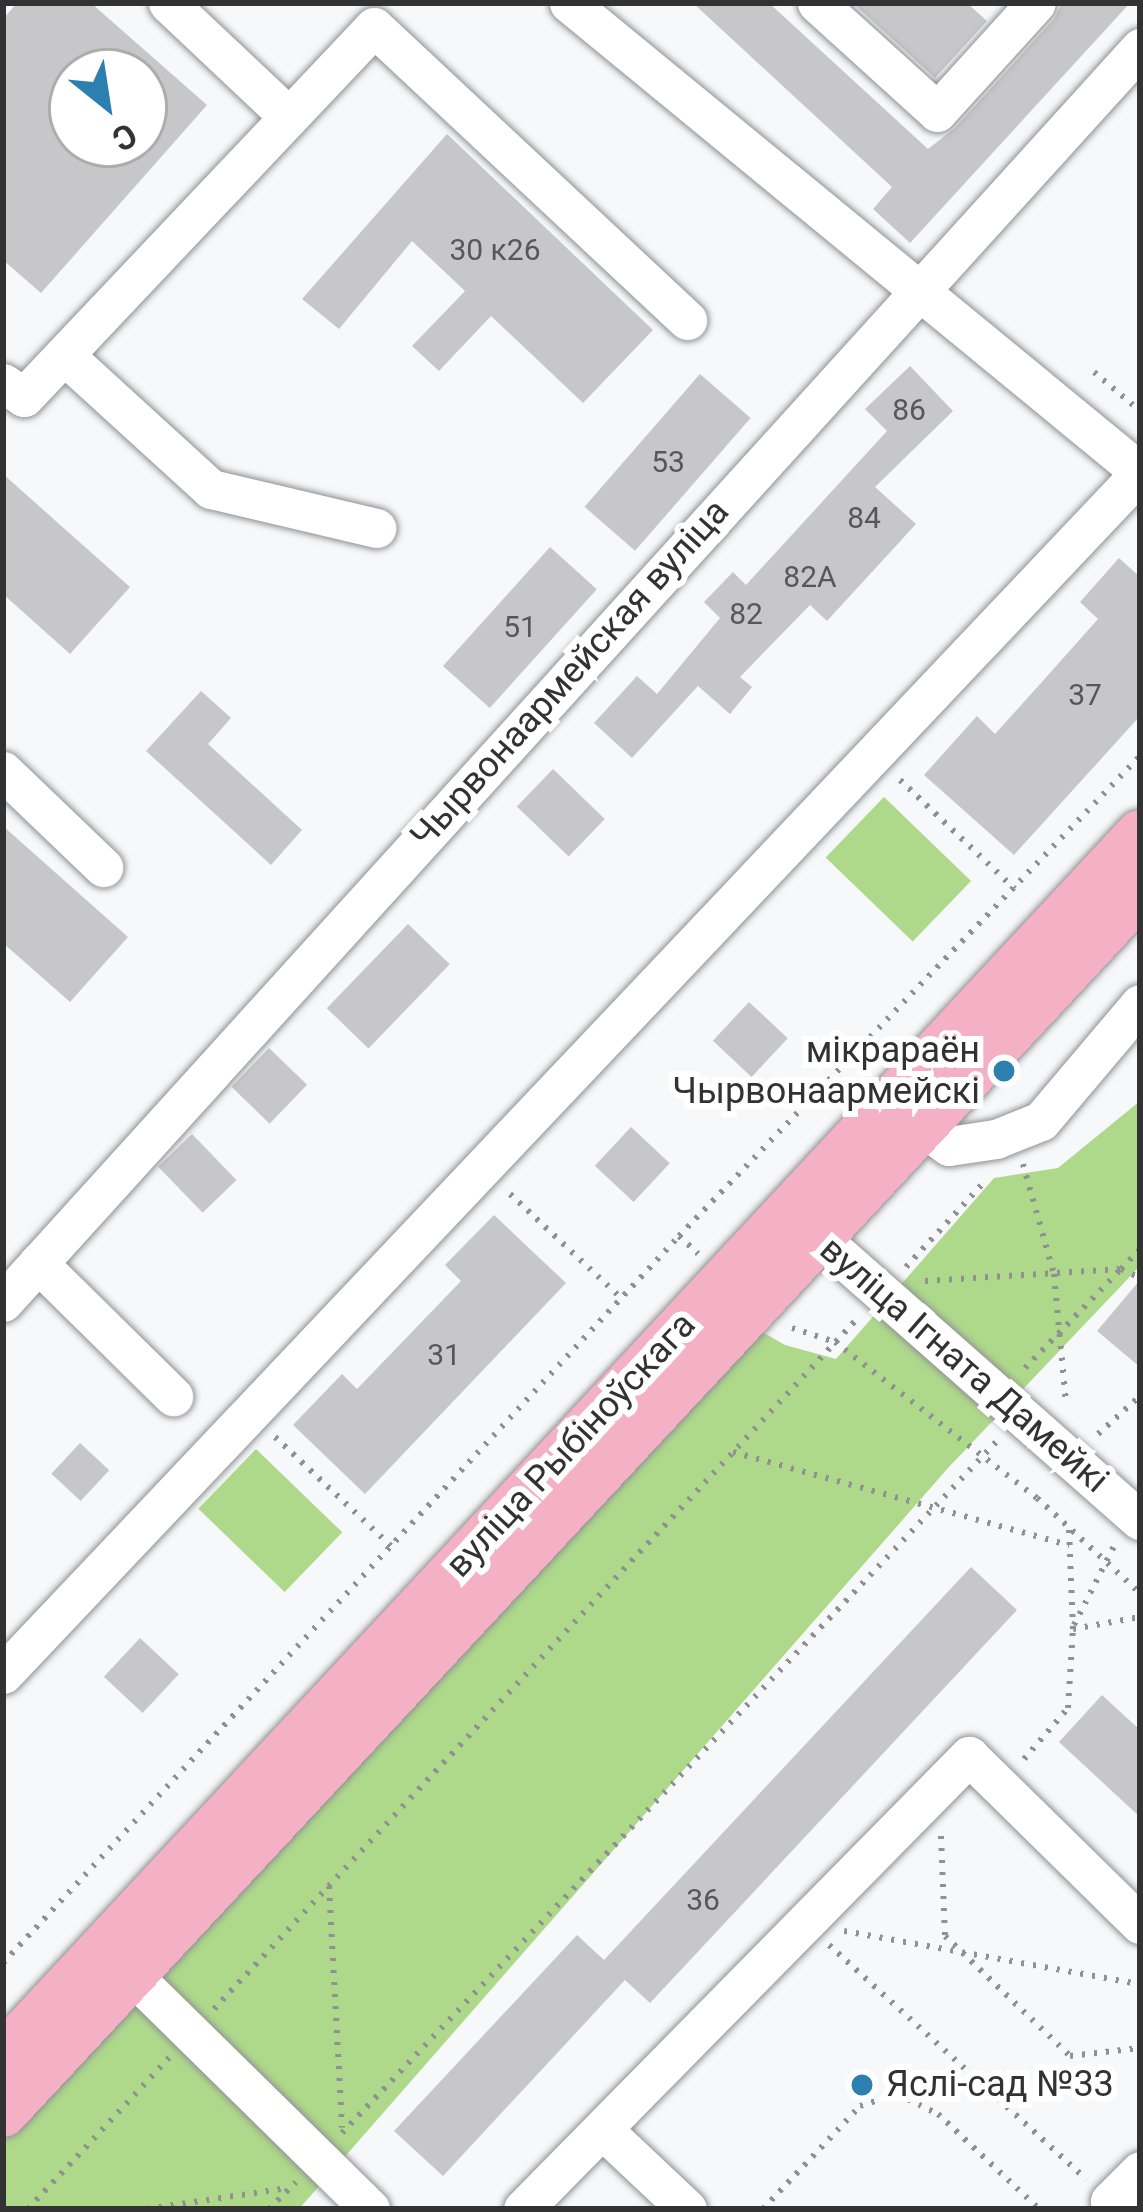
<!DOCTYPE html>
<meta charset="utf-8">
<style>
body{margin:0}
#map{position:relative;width:1143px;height:2212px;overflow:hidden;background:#f7f8fa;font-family:Roboto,sans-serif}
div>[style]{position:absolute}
.green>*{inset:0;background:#aed98b;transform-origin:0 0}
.building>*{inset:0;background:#c7c7c9;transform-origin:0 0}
.path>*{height:6px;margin-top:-3px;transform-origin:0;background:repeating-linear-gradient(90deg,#919193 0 3px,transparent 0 12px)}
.roads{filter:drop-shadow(0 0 3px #919294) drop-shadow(0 0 3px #919294)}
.minor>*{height:39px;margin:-19.5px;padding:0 19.5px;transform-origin:19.5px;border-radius:19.5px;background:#fff}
.major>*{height:48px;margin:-24px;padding:0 24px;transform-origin:24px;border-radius:24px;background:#f4b0c5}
.dots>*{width:33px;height:33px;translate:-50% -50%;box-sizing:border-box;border:6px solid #fff;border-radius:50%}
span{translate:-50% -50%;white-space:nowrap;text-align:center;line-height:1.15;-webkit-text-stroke:12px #fff;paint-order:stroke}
.number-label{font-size:30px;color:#575758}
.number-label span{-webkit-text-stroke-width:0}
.street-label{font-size:36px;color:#323233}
.poi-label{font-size:36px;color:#323233}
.right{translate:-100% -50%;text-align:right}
.left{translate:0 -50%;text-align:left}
.frame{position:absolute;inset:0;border:6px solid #323233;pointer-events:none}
.north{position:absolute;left:48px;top:48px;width:120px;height:120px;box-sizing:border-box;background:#fff;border:3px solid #adadad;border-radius:50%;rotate:150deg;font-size:33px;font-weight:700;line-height:48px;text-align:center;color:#323233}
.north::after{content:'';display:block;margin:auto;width:42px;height:54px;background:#2c80b0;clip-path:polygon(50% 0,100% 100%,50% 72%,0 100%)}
</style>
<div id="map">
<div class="green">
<i style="left:884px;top:797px;width:121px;height:84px;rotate:44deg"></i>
<i style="clip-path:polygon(1140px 1101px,1140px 1266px,948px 1468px,299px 2209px,3px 2209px,3px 2127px,742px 1320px,785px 1345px,836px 1359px,994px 1178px,1058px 1168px)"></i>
<i style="left:256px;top:1449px;width:120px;height:83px;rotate:44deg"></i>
</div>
<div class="building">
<i style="clip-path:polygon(evenodd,17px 3px,91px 3px,207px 105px,41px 293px,3px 260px,3px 19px,17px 3px,72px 72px,144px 72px,144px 144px,72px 144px,72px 72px)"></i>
<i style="clip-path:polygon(693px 3px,769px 3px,928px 149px,955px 128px,1054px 19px,1062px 3px,1130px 3px,910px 243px,873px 209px,892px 187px)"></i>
<i style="clip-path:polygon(853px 3px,967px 3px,987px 21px,935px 78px)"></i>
<i style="clip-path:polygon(447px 134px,653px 330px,583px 403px,491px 316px,439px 371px,412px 346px,465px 291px,412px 241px,339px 329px,302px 299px)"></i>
<i style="clip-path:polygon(910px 366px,953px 411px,875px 487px,916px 524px,827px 621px,810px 605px,740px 677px,752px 687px,730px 714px,698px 686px,632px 758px,594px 723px,637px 676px,657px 694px,720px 618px,704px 602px,733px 572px,746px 585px,887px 431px,865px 409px)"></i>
<i style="left:700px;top:374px;width:67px;height:176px;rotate:41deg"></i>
<i style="clip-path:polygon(3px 474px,130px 587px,70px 654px,3px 594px)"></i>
<i style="left:550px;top:547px;width:63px;height:160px;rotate:42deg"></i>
<i style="clip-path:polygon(1119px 558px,1140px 577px,1140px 716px,1014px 855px,924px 775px,977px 716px,995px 734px,1049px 674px,1098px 619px,1080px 602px)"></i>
<i style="clip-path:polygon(201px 691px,231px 718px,208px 744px,302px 830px,271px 865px,146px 751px)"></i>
<i style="left:553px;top:769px;width:72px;height:52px;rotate:44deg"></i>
<i style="clip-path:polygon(3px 826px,128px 937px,70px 1002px,3px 943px)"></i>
<i style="left:408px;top:924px;width:58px;height:117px;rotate:44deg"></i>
<i style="left:749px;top:1002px;width:53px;height:53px;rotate:43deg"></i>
<i style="left:269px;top:1048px;width:53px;height:54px;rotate:44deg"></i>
<i style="left:631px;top:1127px;width:53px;height:53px;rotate:43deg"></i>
<i style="left:192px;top:1134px;width:64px;height:47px;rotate:46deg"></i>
<i style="clip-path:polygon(494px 1215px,566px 1283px,365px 1494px,293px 1425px,342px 1374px,357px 1389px,461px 1281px,445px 1265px)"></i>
<i style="clip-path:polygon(1140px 1280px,1140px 1367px,1097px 1331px)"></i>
<i style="left:80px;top:1443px;width:40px;height:42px;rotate:43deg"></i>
<i style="clip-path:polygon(971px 1567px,1017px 1610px,650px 2003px,625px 1980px,443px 2176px,394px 2131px,577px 1935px,604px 1960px)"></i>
<i style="left:140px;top:1638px;width:53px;height:53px;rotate:43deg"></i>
<i style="clip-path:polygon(1102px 1695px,1140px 1730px,1140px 1817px,1059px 1742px)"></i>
</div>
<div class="path">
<i style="left:1094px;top:372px;width:60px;rotate:40.3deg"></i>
<i style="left:900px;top:780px;width:158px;rotate:43.5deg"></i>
<i style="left:1023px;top:1164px;width:114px;rotate:74.3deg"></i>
<i style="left:1054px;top:1274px;width:131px;rotate:84.7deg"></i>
<i style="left:510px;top:1194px;width:152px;rotate:43.1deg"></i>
<i style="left:679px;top:1236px;width:26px;rotate:43deg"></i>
<i style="left:906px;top:1267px;width:118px;rotate:-47.4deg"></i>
<i style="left:925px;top:1281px;width:196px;rotate:-3.5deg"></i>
<i style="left:1121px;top:1269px;width:28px;rotate:-46deg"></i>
<i style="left:792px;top:1328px;width:45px;rotate:18deg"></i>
<i style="left:835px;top:1342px;width:255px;rotate:37.7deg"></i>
<i style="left:1037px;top:1498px;width:140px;rotate:42.7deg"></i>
<i style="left:1025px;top:1368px;width:138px;rotate:-45.9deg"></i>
<i style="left:1121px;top:1269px;width:21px;rotate:25deg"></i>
<i style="left:1098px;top:1434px;width:57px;rotate:-42.1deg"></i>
<i style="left:275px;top:1437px;width:159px;rotate:43.2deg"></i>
<i style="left:733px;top:1452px;width:349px;rotate:15.5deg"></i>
<i style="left:1074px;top:1625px;width:89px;rotate:-63.1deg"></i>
<i style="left:1073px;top:1629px;width:68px;rotate:-10.2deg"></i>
<i style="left:1024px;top:1759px;width:67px;rotate:-49.2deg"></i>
<i style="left:1068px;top:1708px;width:79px;rotate:-86.4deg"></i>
<i style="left:1073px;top:1629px;width:101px;rotate:-92.3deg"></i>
<i style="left:941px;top:1836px;width:100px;rotate:87.7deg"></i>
<i style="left:945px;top:1936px;width:173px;rotate:43.8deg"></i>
<i style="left:1070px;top:2056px;width:70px;rotate:-6.5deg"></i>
<i style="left:329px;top:1886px;width:242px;rotate:86.9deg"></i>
<i style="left:844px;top:1931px;width:301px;rotate:10.2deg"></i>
<i style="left:829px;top:1945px;width:348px;rotate:42.3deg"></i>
<i style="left:3px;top:1963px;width:993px;rotate:-47.08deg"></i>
<i style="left:679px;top:1236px;width:666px;rotate:-46.16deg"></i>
<i style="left:214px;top:2009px;width:942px;rotate:-47.02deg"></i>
<i style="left:342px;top:2133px;width:953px;rotate:-46.57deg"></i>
<i style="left:28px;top:2209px;width:207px;rotate:-47deg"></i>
<i style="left:147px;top:2209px;width:142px;rotate:-8.5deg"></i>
<i style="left:269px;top:2209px;width:38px;rotate:-45deg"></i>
<i style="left:763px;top:2209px;width:141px;rotate:-46.7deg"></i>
<i style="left:860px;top:2106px;width:39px;rotate:-18deg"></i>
<i style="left:897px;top:2094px;width:46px;rotate:26deg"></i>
<i style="left:938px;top:2114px;width:139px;rotate:43.2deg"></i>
</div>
<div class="roads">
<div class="minor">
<i style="left:168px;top:3px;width:166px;rotate:43.3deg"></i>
<i style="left:569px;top:3px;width:739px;rotate:39.4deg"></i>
<i style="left:817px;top:3px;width:162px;rotate:42.2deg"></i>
<i style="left:937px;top:112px;width:147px;rotate:-47.8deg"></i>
<i style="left:64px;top:355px;width:199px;rotate:42.4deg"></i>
<i style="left:211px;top:489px;width:170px;rotate:13.3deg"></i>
<i style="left:3px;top:383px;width:25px;rotate:34deg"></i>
<i style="left:24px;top:397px;width:509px;rotate:-46.59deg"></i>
<i style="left:374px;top:27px;width:429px;rotate:43.1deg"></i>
<i style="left:3px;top:771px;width:139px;rotate:43.8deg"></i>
<i style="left:922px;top:1127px;width:33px;rotate:35deg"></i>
<i style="left:949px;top:1146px;width:48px;rotate:-8.5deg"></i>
<i style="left:996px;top:1139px;width:48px;rotate:-21.8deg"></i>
<i style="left:1041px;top:1121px;width:153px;rotate:-49.8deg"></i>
<i style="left:797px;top:1218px;width:457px;rotate:41.4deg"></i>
<i style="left:38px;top:1263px;width:190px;rotate:44.6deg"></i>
<i style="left:3px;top:1302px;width:1693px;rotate:-47.8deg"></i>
<i style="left:3px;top:1674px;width:1654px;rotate:-46.57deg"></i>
<i style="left:132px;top:1975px;width:334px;rotate:44.5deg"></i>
<i style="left:602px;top:2129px;width:117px;rotate:43.3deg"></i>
<i style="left:523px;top:2209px;width:636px;rotate:-45.45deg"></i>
<i style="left:969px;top:1756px;width:240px;rotate:44.5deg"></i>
<i style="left:1118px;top:2209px;width:11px;rotate:-135deg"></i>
<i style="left:1110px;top:2201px;width:42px;rotate:-45deg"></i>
</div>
<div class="major">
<i style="left:3px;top:2056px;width:1669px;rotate:-47.06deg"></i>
<i style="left:3px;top:2113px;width:1668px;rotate:-47.02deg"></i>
</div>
</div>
<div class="dots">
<i style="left:1004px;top:1071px;background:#2c80b0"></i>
<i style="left:862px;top:2085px;background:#2c80b0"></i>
</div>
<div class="number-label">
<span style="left:495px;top:250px">30 к26</span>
<span style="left:909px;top:410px">86</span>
<span style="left:668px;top:462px">53</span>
<span style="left:864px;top:518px">84</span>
<span style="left:810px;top:577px">82А</span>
<span style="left:746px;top:614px">82</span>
<span style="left:520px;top:627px">51</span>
<span style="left:1085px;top:695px">37</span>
<span style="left:444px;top:1355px">31</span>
<span style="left:703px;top:1900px">36</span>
</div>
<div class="street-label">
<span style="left:570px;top:674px;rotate:-48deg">Чырвонаармейская вуліца</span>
<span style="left:964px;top:1365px;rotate:41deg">вуліца Ігната Дамейкі</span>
<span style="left:571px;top:1445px;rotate:-47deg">вуліца Рыбіноўскага</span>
</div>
<div class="poi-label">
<span class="right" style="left:980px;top:1071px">мікрараён<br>Чырвонаармейскі</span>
<span class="left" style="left:886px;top:2085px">Яслі-сад №33</span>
</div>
<div class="frame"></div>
<div class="north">С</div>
</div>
